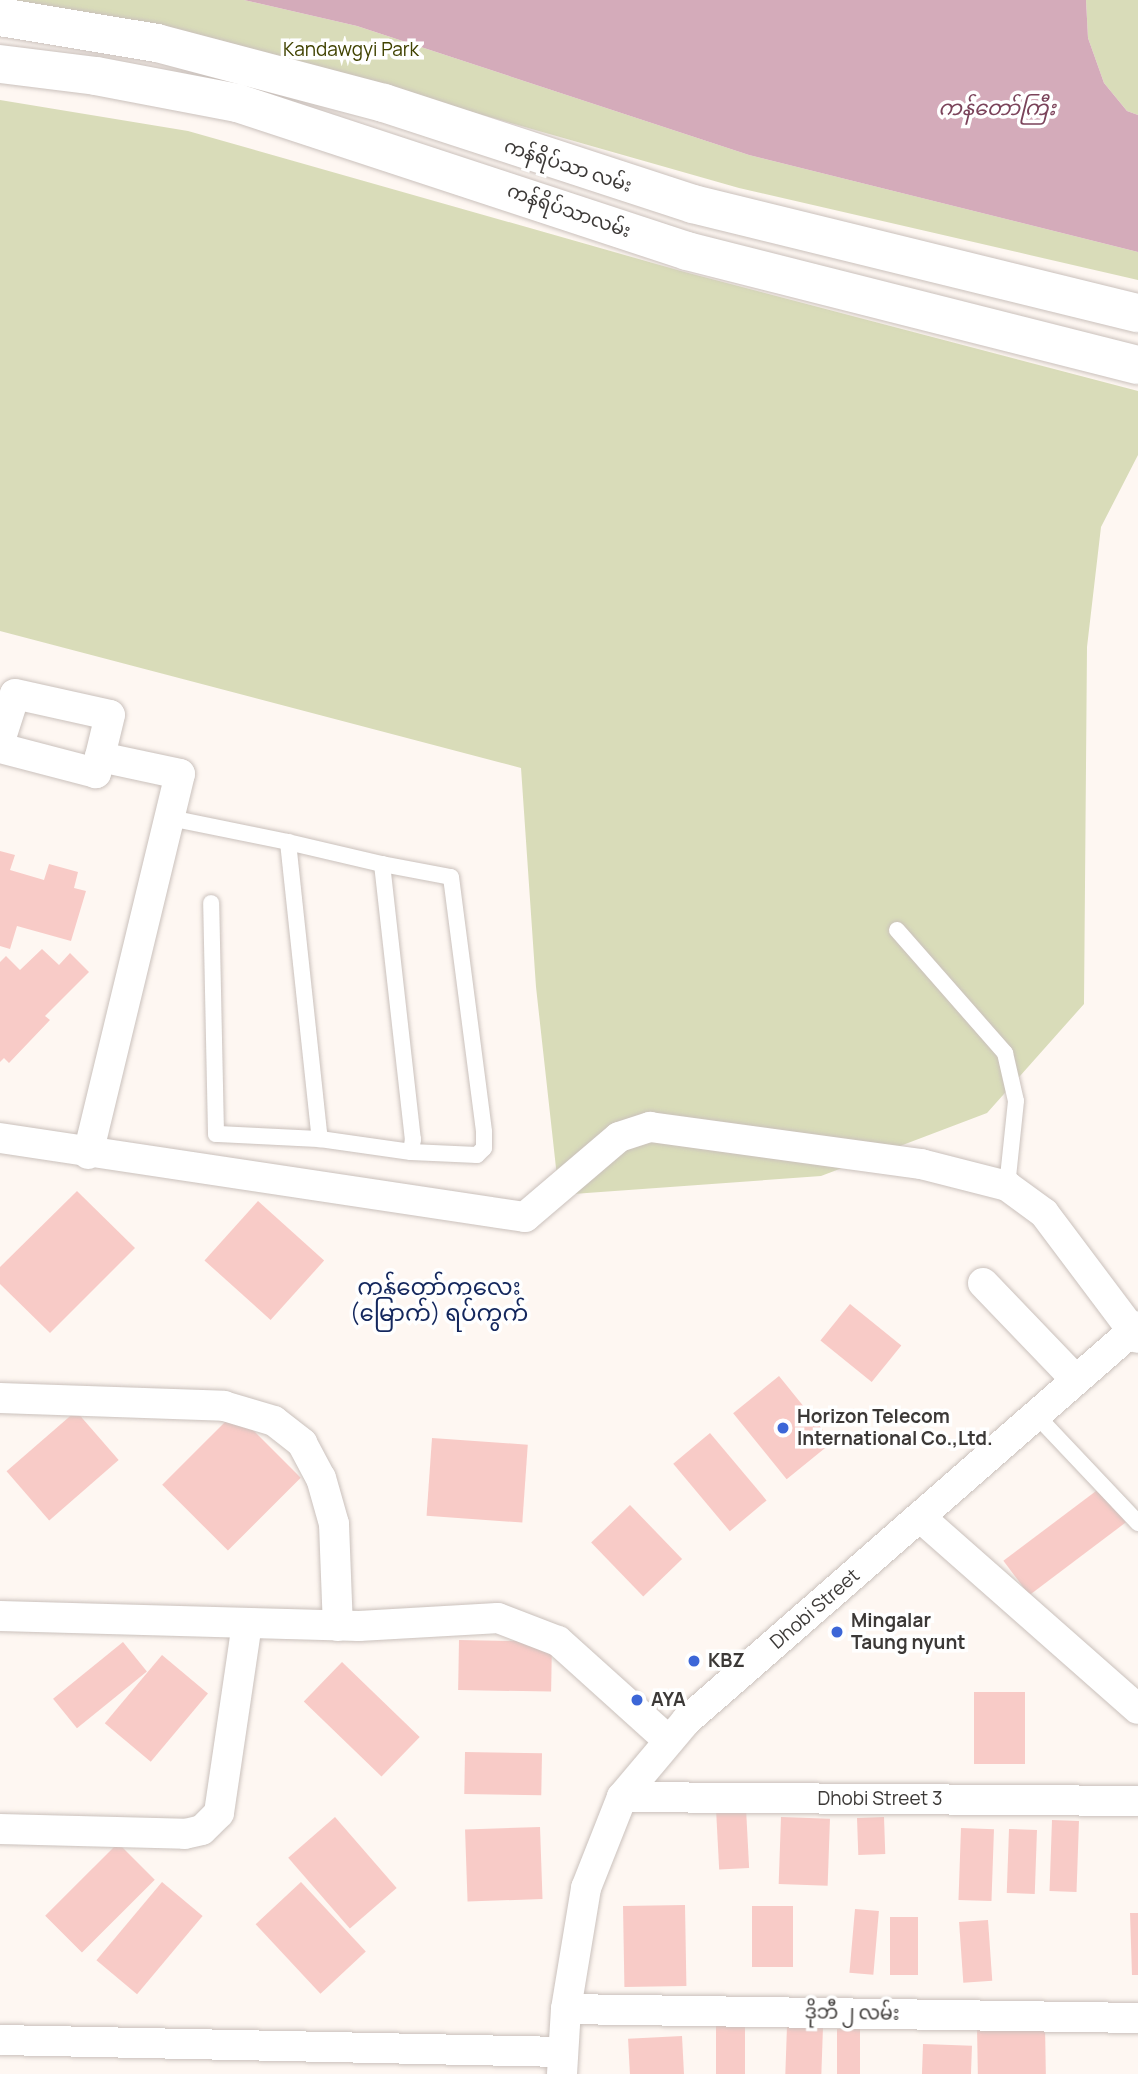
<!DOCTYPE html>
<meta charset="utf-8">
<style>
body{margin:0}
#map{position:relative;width:1138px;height:2074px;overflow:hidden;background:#fef7f2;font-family:Manrope,"Noto Sans Myanmar",sans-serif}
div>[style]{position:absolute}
.green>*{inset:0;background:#d9dcb9}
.water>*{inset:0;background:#d4abba}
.building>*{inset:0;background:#f8cbc7;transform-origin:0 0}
.roads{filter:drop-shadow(0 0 2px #cac1bc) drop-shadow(0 0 2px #cac1bc)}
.service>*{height:16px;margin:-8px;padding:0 8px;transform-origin:8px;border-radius:8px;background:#fff}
.minor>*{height:30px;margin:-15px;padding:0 15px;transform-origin:15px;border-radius:15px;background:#fff}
.secondary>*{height:38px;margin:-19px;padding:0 19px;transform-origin:19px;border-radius:19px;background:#fff}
.dots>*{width:19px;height:19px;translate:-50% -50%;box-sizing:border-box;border:4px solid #fff;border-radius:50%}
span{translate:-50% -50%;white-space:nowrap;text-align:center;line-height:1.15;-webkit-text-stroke:7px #fff;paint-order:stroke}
.park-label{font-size:19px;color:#404200}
.street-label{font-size:19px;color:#3c3937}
.poi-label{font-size:19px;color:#3c3937;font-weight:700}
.left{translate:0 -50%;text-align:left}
.water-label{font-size:21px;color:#7b445b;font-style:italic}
.quarter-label{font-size:23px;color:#14275d}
</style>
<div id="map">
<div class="green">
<i style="clip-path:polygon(5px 0,244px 0,357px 26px,749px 155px,1138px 252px,1138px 280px,739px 188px,216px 39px)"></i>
<i style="clip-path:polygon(1086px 0,1138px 0,1138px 115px,1127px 111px,1104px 83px,1088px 38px)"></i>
<i style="clip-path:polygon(0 100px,188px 131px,681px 271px,1138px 391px,1138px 455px,1101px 527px,1087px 647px,1084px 1004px,987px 1113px,821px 1176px,559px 1195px,536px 987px,521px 768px,0 631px)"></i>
</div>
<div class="water">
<i style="clip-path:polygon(244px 0,1086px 0,1088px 38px,1104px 83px,1127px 111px,1138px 115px,1138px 252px,749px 155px,357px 26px)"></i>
</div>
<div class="building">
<i style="clip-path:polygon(0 851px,15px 855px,10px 870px,44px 880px,49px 864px,78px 872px,74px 888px,86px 891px,71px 941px,17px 926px,10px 949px,0 946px)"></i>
<i style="clip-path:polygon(42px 949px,59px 965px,70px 953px,89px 972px,45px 1016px,50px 1020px,9px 1063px,4px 1058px,0 1062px,0 962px,6px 956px,20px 970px)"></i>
<i style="clip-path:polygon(77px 1191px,135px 1248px,50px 1333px,0 1284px,0 1267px)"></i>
<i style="left:258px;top:1201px;width:89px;height:80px;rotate:42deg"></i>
<i style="left:850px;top:1304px;width:66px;height:47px;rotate:39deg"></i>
<i style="left:779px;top:1376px;width:85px;height:59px;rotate:51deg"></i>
<i style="left:76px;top:1411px;width:65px;height:92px;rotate:49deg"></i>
<i style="left:235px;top:1412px;width:93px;height:103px;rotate:45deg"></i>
<i style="left:710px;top:1433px;width:88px;height:48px;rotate:50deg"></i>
<i style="left:432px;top:1438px;width:96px;height:78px;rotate:4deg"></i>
<i style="left:1100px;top:1488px;width:43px;height:121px;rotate:53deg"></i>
<i style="left:630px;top:1505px;width:75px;height:54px;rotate:46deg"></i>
<i style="left:459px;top:1640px;width:93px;height:50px;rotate:1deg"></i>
<i style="left:123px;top:1642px;width:38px;height:90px;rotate:51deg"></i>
<i style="left:162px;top:1655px;width:60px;height:89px;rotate:40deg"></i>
<i style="left:342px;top:1662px;width:108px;height:55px;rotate:44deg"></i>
<i style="left:974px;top:1692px;width:51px;height:72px"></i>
<i style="left:465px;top:1752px;width:77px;height:42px;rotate:1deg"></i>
<i style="left:746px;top:1808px;width:60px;height:30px;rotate:87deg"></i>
<i style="left:335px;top:1817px;width:94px;height:62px;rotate:49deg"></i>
<i style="left:781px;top:1817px;width:49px;height:67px;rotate:2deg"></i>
<i style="left:884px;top:1817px;width:37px;height:27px;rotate:88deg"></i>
<i style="left:1052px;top:1820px;width:27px;height:71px;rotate:2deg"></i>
<i style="left:540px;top:1827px;width:72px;height:75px;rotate:88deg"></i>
<i style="left:961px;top:1828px;width:33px;height:72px;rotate:2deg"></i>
<i style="left:1009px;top:1829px;width:28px;height:64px;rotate:2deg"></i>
<i style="left:118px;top:1843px;width:52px;height:103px;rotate:45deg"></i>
<i style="left:162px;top:1882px;width:53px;height:102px;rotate:40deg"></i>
<i style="left:301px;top:1882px;width:95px;height:62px;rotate:47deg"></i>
<i style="left:685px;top:1905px;width:81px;height:62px;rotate:89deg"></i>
<i style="left:752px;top:1906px;width:41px;height:61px"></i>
<i style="left:855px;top:1909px;width:24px;height:64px;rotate:5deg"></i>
<i style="clip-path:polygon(1130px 1913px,1138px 1913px,1138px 1975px,1132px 1975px)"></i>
<i style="left:890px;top:1917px;width:28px;height:58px"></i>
<i style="left:988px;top:1920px;width:61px;height:29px;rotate:86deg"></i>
<i style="left:716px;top:2018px;width:29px;height:56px"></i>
<i style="left:1045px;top:2025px;width:49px;height:68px;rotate:89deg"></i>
<i style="left:787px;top:2026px;width:36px;height:48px;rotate:2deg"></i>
<i style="left:837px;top:2029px;width:23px;height:45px"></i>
<i style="left:682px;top:2036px;width:38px;height:54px;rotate:87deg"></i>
<i style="left:923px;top:2044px;width:49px;height:30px;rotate:2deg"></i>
</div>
<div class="roads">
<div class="service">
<i style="left:170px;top:818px;width:120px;rotate:11.5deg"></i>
<i style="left:288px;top:842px;width:299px;rotate:83.9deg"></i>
<i style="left:320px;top:1139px;width:104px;rotate:-177.2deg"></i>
<i style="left:216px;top:1134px;width:231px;rotate:-91.2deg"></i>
<i style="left:288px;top:842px;width:97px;rotate:13.2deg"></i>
<i style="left:382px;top:864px;width:277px;rotate:83.6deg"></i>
<i style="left:413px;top:1139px;width:13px;rotate:99deg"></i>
<i style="left:411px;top:1152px;width:92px;rotate:-171.9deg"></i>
<i style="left:382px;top:864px;width:70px;rotate:10.7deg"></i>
<i style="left:451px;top:877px;width:257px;rotate:82.6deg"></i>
<i style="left:484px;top:1132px;width:16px;rotate:90deg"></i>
<i style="left:484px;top:1148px;width:10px;rotate:135deg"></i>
<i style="left:477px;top:1155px;width:66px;rotate:-177.4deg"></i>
<i style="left:897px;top:930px;width:164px;rotate:48.7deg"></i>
<i style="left:1005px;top:1053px;width:49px;rotate:77.1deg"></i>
<i style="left:1016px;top:1101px;width:85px;rotate:96deg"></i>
<i style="left:1036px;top:1415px;width:149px;rotate:46.6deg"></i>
</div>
<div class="minor">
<i style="left:0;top:741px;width:49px;rotate:-72.3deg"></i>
<i style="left:15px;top:694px;width:97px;rotate:12.5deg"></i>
<i style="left:110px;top:715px;width:60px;rotate:103.6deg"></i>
<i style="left:96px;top:773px;width:99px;rotate:-165.4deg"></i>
<i style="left:0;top:1138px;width:531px;rotate:8.56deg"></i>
<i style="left:525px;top:1217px;width:123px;rotate:-40.4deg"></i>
<i style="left:619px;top:1137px;width:33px;rotate:-18deg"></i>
<i style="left:650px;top:1127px;width:274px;rotate:7.8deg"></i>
<i style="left:921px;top:1164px;width:89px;rotate:14.3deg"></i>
<i style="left:1007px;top:1186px;width:46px;rotate:36.1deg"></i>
<i style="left:1044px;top:1213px;width:156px;rotate:53.1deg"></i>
<i style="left:88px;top:1154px;width:391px;rotate:-76.4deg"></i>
<i style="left:180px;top:774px;width:82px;rotate:-168deg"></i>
<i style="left:983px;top:1283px;width:134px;rotate:46.2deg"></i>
<i style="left:0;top:1398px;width:224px;rotate:2deg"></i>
<i style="left:224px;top:1406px;width:52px;rotate:16.7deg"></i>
<i style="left:274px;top:1421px;width:36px;rotate:38deg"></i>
<i style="left:302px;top:1443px;width:40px;rotate:62deg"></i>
<i style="left:321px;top:1478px;width:48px;rotate:74.2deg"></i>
<i style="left:334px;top:1524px;width:102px;rotate:87.8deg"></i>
<i style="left:920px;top:1517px;width:290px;rotate:41.4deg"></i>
<i style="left:0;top:1616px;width:359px;rotate:1.6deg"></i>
<i style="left:359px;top:1626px;width:139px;rotate:-3.3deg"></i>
<i style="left:498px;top:1618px;width:64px;rotate:21deg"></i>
<i style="left:558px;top:1641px;width:149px;rotate:42deg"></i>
<i style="left:622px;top:1797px;width:516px;rotate:0.44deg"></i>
<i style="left:0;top:1829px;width:185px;rotate:1.5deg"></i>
<i style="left:185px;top:1834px;width:17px;rotate:-13deg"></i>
<i style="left:202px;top:1830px;width:24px;rotate:-45deg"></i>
<i style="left:219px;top:1813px;width:191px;rotate:-81.6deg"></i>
<i style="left:566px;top:2009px;width:572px;rotate:0.9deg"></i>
<i style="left:0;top:2040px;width:562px;rotate:1.22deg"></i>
<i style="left:562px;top:2074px;width:65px;rotate:-86.5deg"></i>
<i style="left:566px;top:2009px;width:123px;rotate:-80.6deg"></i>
<i style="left:586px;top:1888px;width:98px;rotate:-68.4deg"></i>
<i style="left:622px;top:1797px;width:99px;rotate:-49.9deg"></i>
<i style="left:686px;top:1721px;width:600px;rotate:-41.15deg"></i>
</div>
<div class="secondary">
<i style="left:0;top:17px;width:159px;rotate:9.4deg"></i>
<i style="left:157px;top:43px;width:235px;rotate:14.8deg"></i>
<i style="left:384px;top:103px;width:325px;rotate:18.1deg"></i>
<i style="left:693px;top:204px;width:458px;rotate:13.8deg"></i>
<i style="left:0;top:64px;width:97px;rotate:7.1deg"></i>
<i style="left:96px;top:76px;width:144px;rotate:10.8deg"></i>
<i style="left:237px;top:103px;width:474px;rotate:18.2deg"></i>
<i style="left:687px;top:251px;width:465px;rotate:14.2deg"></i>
</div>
</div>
<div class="dots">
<i style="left:783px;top:1428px;background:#3c66d7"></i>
<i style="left:837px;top:1632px;background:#3c66d7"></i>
<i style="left:694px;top:1661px;background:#3c66d7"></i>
<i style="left:637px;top:1700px;background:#3c66d7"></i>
</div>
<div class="park-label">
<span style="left:351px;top:50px">Kandawgyi Park</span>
</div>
<div class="street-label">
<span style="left:568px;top:166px;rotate:18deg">ကန်ရိပ်သာ လမ်း</span>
<span style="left:569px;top:211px;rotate:19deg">ကန်ရိပ်သာလမ်း</span>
<span style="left:815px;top:1609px;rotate:-41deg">Dhobi Street</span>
<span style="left:880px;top:1799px">Dhobi Street 3</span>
<span style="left:852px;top:2013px;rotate:1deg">ဒိုဘီ ၂ လမ်း</span>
</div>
<div class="poi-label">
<span class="left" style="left:797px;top:1428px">Horizon Telecom<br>International Co.,Ltd.</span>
<span class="left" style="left:851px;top:1632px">Mingalar<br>Taung nyunt</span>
<span class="left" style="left:708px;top:1661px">KBZ</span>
<span class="left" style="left:651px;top:1700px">AYA</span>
</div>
<div class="water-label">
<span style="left:997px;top:107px">ကန်တော်ကြီး</span>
</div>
<div class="quarter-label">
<span style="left:439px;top:1299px">ကန်တော်ကလေး<br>(မြောက်) ရပ်ကွက်</span>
</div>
</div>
